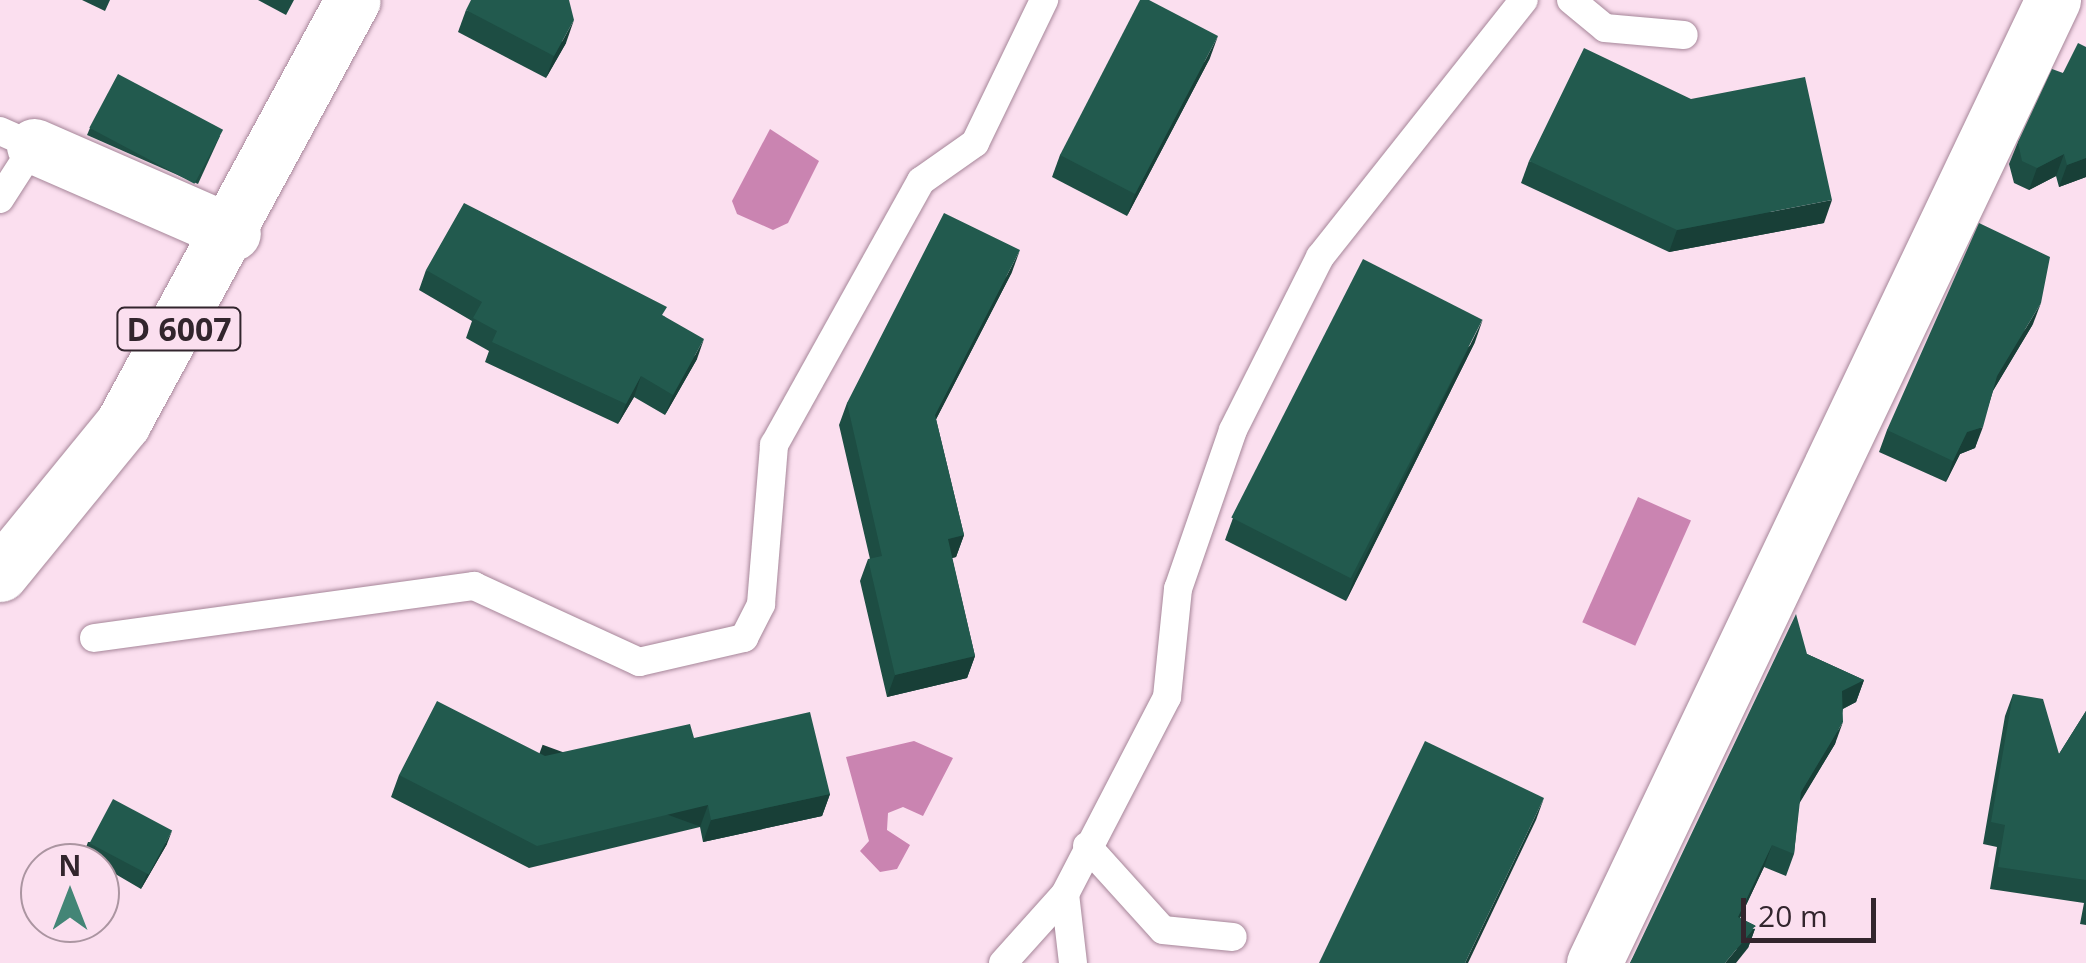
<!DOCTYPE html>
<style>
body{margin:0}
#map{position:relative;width:2086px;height:963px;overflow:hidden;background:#fbdfef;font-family:"Open Sans",sans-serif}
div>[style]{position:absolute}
.water>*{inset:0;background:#ca84b1;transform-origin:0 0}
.roads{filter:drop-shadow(0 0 2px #a68699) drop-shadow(0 0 2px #a68699)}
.lane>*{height:28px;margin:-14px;padding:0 14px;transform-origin:14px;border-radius:14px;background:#fff}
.street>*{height:55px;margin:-27.5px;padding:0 27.5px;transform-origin:27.5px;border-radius:27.5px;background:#fff}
.primary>*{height:55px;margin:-27.5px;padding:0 27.5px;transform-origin:27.5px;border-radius:27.5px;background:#fff}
.wall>*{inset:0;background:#1d4d43}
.shaded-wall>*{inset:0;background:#183f37;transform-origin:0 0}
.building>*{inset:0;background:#225a4e;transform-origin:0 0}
span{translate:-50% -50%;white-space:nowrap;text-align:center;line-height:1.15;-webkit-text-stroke:10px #fbdfef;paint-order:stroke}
.shield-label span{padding:2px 8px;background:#fbdfef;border:2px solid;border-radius:8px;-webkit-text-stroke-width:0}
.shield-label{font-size:32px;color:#32252d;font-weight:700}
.north{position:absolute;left:20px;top:843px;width:100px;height:100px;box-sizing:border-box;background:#fbdfef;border:2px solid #ab95a1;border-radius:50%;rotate:0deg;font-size:28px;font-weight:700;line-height:40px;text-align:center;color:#32252d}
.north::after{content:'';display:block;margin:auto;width:35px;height:45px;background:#438576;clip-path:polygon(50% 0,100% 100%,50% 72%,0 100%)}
.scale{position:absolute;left:1741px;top:898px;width:135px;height:45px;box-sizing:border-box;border:5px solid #32252d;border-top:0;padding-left:12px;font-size:30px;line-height:35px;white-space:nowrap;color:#32252d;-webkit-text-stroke:8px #fbdfef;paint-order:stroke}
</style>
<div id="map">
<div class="water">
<i style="clip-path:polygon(770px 129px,819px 161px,788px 223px,773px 230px,737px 214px,732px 201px)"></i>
<i style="left:1638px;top:497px;width:58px;height:137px;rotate:24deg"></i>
<i style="clip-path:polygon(914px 741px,953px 758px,923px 816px,903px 807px,888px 813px,887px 830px,910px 845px,897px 869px,880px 872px,860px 851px,869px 841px,846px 757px)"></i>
</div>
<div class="roads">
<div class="lane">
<i style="left:1571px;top:0;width:44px;rotate:39.5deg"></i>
<i style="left:1605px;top:28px;width:79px;rotate:5.1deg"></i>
<i style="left:0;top:131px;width:37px;rotate:24deg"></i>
<i style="left:34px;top:146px;width:63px;rotate:122.7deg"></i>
<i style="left:94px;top:638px;width:384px;rotate:-7.8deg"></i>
<i style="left:474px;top:586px;width:182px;rotate:24.7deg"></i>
<i style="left:639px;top:662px;width:108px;rotate:-12.9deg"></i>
<i style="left:744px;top:638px;width:38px;rotate:-63deg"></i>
<i style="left:761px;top:604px;width:160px;rotate:-85.3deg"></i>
<i style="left:774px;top:445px;width:302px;rotate:-60.9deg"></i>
<i style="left:921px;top:181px;width:66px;rotate:-35.1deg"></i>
<i style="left:975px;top:143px;width:159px;rotate:-64.2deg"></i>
<i style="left:1087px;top:846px;width:113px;rotate:47.9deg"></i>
<i style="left:1163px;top:930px;width:70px;rotate:5.7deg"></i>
<i style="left:1003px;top:963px;width:93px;rotate:-48.1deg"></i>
<i style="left:1073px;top:963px;width:69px;rotate:-96.6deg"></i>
<i style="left:1065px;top:894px;width:222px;rotate:-62.6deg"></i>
<i style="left:1167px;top:697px;width:109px;rotate:-84.2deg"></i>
<i style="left:1178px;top:589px;width:168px;rotate:-70.9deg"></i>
<i style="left:1233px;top:430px;width:194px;rotate:-63.3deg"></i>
<i style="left:1320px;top:257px;width:328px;rotate:-51.6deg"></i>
</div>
<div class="street">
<i style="left:34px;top:146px;width:217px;rotate:23.6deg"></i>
<i style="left:1594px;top:963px;width:1067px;rotate:-64.52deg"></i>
</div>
<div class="primary">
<i style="left:0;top:574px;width:195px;rotate:-50.8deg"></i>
<i style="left:123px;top:423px;width:481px;rotate:-61.5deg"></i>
</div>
</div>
<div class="wall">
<i style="clip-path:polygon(82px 0,110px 0,105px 11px)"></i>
<i style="clip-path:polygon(258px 0,294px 0,286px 15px)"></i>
<i style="clip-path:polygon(466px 10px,566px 43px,546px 78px,458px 32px)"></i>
<i style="clip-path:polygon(2086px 47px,2086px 177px,2059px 187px,2056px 176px,2029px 190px,2014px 183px,2009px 164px,2018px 142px,2063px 73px)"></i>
<i style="clip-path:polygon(1210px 58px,1127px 216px,1052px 177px,1060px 155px)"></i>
<i style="clip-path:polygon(90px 128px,220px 136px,198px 184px,87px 135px)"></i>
<i style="clip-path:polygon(1529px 161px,1824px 223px,1669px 252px,1521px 183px)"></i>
<i style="clip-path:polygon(426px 270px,664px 316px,697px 359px,665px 415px,634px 397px,618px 424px,485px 362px,489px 351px,466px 338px,472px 321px,419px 290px)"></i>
<i style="clip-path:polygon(1012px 272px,936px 419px,964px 535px,956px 557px,952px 558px,975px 656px,967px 678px,887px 697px,860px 581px,868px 559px,870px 559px,839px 425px,847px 403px)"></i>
<i style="clip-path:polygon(2033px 324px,1993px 391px,1975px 448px,1960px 454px,1946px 482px,1879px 452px,1887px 430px)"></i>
<i style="clip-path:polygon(1475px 342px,1346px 601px,1225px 540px,1233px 518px)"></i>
<i style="clip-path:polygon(1807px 654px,1864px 680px,1856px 702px,1843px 709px,1835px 744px,1799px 803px,1794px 854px,1786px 876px,1764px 867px,1740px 918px,1756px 926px,1748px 948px,1630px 963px)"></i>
<i style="clip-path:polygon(2013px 694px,2059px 754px,2086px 711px,2086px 925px,2080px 924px,2084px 903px,1990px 889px,1997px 847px,1983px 844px,2005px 716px)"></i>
<i style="clip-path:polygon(694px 738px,830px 794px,822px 816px,703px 842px,700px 827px,529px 868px,391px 797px,399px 775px)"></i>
<i style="clip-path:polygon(88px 842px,167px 844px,141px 889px,100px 865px,100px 863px,96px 863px,83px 855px)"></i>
</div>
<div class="shaded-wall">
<i style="clip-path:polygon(574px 20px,566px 43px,546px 78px,554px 56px)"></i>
<i style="clip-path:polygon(1218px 36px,1210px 58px,1127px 216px,1135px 194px)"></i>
<i style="clip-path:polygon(2064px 154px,2056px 176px,2029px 190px,2037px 168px)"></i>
<i style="clip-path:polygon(2086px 158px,2086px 177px,2059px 187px,2067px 165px)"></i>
<i style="clip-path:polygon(1832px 200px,1824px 223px,1669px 252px,1677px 230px)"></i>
<i style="clip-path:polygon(1020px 250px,1012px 272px,927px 437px,935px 415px)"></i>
<i style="clip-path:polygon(2041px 303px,2033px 324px,1989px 397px,1997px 376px)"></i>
<i style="clip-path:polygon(1483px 319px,1475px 342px,1346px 601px,1354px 579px)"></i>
<i style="clip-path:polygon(704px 339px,697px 359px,665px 415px,673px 395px)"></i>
<i style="clip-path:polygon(641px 376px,634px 397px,618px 424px,626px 404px)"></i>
<i style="clip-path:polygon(1983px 427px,1975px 448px,1960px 454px,1946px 482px,1953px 461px,1967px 432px)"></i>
<i style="clip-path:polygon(964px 535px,956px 557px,939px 561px,948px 539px)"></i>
<i style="clip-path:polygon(975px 656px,967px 678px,887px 697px,895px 675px)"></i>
<i style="clip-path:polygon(1864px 680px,1856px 702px,1834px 713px,1842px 691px)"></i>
<i style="clip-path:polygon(1843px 722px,1835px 744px,1793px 814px,1801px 792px)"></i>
<i style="clip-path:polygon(830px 794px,822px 816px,703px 842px,711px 820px)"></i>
<i style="clip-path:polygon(1544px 798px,1536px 820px,1468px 963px,1465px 963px)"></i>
<i style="left:708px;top:805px;width:23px;height:176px;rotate:110deg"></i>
<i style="clip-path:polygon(172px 831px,167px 844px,141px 889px,146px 876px)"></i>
<i style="clip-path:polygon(1772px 845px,1764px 867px,1730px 939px,1738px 917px)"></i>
<i style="clip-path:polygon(1756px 926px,1748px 948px,1736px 963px,1725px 963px)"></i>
</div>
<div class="building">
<i style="clip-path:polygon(471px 0,569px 0,574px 20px,554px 56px,466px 10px)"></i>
<i style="clip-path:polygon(1140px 0,1149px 0,1218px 36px,1135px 194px,1060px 155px)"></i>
<i style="clip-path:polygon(2078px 43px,2086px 47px,2086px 158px,2067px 165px,2064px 154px,2037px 168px,2022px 161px,2018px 142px,2052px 69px,2063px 73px)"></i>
<i style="clip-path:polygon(1584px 48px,1691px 99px,1805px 77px,1832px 200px,1677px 230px,1529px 161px)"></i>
<i style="left:118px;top:74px;width:119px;height:61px;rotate:28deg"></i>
<i style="clip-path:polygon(464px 203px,667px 307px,662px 315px,704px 339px,673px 395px,641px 376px,626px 404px,492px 342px,497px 331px,473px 318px,482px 302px,426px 270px)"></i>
<i style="clip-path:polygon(944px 213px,1020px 250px,935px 415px,964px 535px,948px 539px,975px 656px,895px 675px,868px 559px,882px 556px,847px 403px)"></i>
<i style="clip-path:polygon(1979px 223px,2050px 257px,2041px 303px,1997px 376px,1983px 427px,1967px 432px,1953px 461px,1887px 430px)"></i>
<i style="left:1363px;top:259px;width:134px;height:290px;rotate:27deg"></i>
<i style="clip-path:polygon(1796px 614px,1807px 654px,1864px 680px,1842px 691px,1843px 722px,1801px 792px,1794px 854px,1772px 845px,1738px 917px,1756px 926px,1725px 963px,1630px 963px)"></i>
<i style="clip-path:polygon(2013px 694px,2043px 699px,2059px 754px,2086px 711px,2086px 880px,1998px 867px,2005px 825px,1991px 822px)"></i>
<i style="clip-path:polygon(437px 701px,545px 756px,690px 724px,694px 738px,810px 712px,830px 794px,711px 820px,708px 805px,537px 846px,399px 775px)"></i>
<i style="clip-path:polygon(1425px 741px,1544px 798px,1465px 963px,1319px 963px)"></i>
<i style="left:113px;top:799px;width:67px;height:50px;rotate:28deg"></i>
</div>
<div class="shield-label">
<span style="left:179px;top:329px">D 6007</span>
</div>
<div class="north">N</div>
<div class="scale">20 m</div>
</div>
